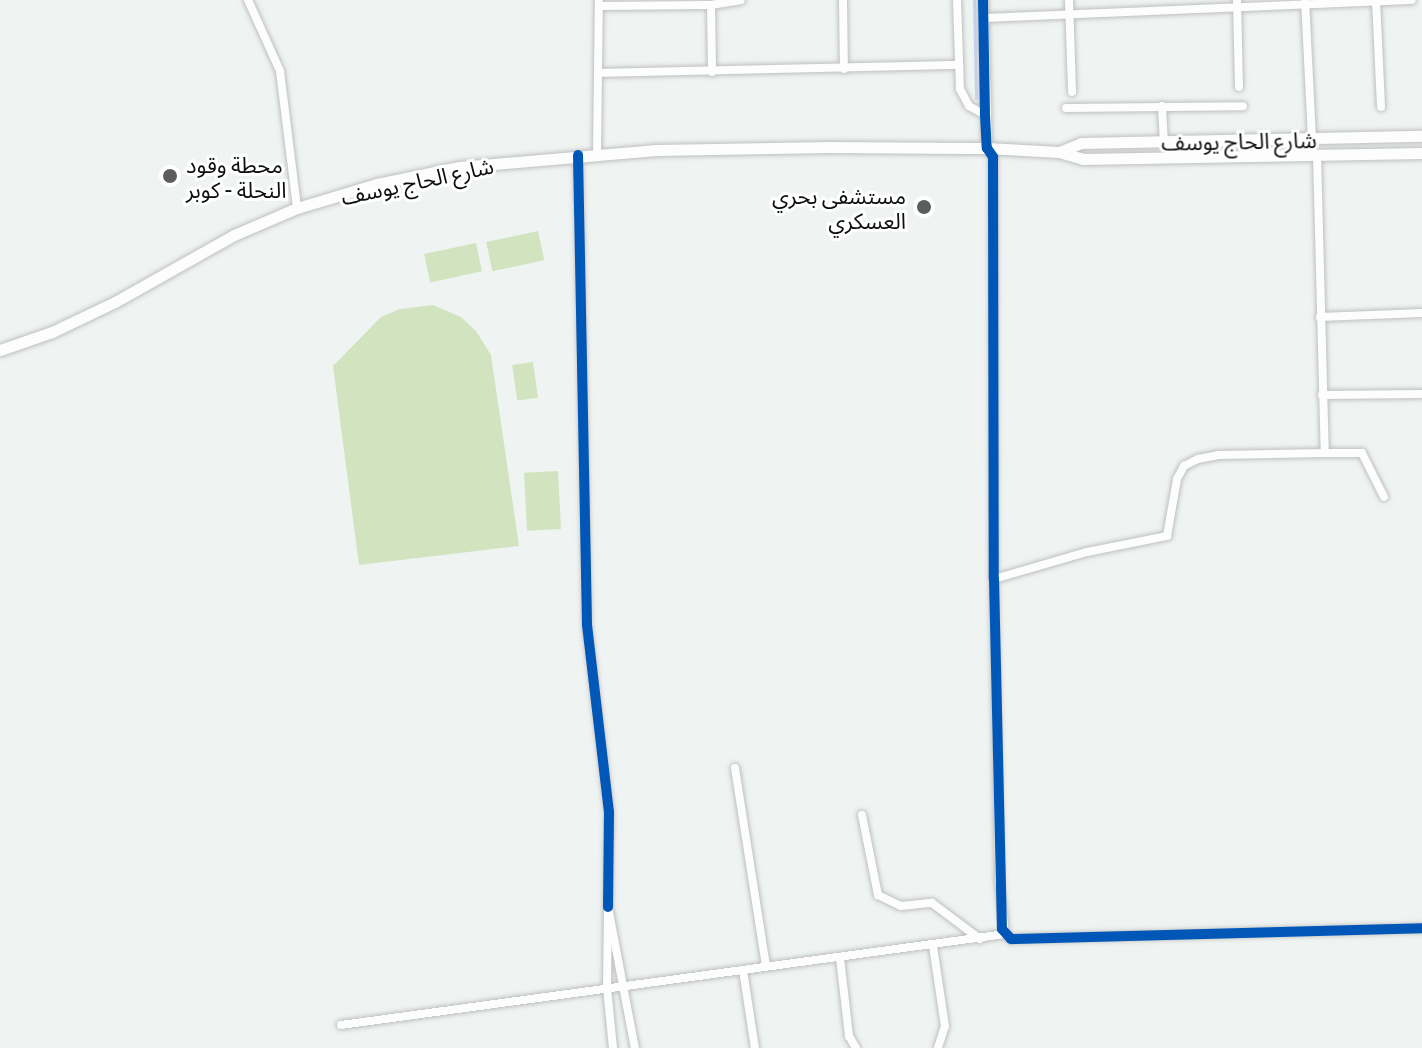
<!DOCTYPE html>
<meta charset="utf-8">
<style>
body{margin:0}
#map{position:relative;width:1422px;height:1048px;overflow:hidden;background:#eff3f2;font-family:Literata,"Noto Sans Arabic",serif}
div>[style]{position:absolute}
.green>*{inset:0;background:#d1e4bf;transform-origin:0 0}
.stream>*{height:3px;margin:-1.5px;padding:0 1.5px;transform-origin:1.5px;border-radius:1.5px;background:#c6d6f2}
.roads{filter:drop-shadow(0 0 2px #bec0c0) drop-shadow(0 0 2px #bec0c0)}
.minor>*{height:8px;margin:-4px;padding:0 4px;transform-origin:4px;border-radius:4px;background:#fdfdfd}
.tertiary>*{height:10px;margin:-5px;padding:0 5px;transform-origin:5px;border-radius:5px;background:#fdfdfd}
.secondary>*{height:11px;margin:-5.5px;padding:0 5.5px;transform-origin:5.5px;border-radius:5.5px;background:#fdfdfd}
.cycleway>*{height:10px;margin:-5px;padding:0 5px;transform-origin:5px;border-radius:5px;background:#0057b8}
.dots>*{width:22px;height:22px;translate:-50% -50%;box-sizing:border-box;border:4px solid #fff;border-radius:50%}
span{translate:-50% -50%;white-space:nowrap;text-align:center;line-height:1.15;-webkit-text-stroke:6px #fff;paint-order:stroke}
.street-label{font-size:22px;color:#0d0e0e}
.poi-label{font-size:22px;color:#0d0e0e}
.left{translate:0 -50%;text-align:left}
.right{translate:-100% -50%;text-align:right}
</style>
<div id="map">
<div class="green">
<i style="left:538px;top:231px;width:30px;height:53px;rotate:78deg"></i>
<i style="left:476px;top:243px;width:29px;height:53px;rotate:78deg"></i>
<i style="clip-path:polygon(433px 305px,461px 317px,476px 331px,491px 355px,519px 546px,359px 565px,333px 366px,381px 317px,400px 309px)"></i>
<i style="left:533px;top:362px;width:36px;height:21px;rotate:82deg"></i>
<i style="left:558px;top:471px;width:58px;height:34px;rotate:87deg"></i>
</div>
<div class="stream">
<i style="left:974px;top:0;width:98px;rotate:88.8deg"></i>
</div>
<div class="roads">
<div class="minor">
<i style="left:248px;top:0;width:78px;rotate:65.7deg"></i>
<i style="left:280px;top:71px;width:138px;rotate:82.9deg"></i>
<i style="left:843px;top:0;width:69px;rotate:89.2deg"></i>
<i style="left:957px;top:0;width:89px;rotate:88.1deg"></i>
<i style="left:960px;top:89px;width:19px;rotate:62deg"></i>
<i style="left:969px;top:106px;width:18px;rotate:29deg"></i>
<i style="left:1069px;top:0;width:92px;rotate:88.1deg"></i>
<i style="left:1237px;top:0;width:87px;rotate:88.7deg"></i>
<i style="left:1305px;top:0;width:139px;rotate:87.1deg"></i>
<i style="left:1376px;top:0;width:107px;rotate:87.3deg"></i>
<i style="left:711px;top:5px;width:67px;rotate:89.1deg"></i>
<i style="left:599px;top:6px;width:112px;rotate:-0.5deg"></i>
<i style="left:711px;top:5px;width:30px;rotate:-9deg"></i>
<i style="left:983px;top:18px;width:429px;rotate:-2.4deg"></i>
<i style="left:600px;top:73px;width:359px;rotate:-1.3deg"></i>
<i style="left:1162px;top:106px;width:36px;rotate:87deg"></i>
<i style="left:1066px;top:108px;width:177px;rotate:-0.6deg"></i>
<i style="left:987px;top:148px;width:11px;rotate:56deg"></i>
<i style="left:993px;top:157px;width:422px;rotate:89.9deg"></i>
<i style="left:994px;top:579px;width:300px;rotate:89deg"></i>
<i style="left:999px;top:879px;width:55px;rotate:83.8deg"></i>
<i style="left:1005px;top:934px;width:8px;rotate:40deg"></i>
<i style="left:1011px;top:939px;width:411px;rotate:-1.5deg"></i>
<i style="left:597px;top:153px;width:153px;rotate:-89.3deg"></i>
<i style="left:578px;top:155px;width:470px;rotate:88.9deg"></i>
<i style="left:587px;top:625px;width:188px;rotate:83.3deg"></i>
<i style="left:609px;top:812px;width:95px;rotate:90.6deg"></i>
<i style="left:1317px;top:155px;width:298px;rotate:88.5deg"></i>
<i style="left:1325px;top:453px;width:37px"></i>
<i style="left:1362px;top:453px;width:49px;rotate:63.4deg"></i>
<i style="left:1320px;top:317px;width:102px;rotate:-2.2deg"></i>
<i style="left:1322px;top:395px;width:100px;rotate:-0.6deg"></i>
<i style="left:994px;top:579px;width:97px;rotate:-16.2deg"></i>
<i style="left:1087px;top:552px;width:82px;rotate:-11.3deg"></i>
<i style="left:1167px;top:536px;width:58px;rotate:-80deg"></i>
<i style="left:1177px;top:479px;width:15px;rotate:-62deg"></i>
<i style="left:1184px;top:466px;width:16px;rotate:-27deg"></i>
<i style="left:1198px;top:459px;width:21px;rotate:-11deg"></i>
<i style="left:1219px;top:455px;width:106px;rotate:-1.1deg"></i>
<i style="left:735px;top:768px;width:201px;rotate:81.1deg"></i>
<i style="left:862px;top:815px;width:82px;rotate:78.7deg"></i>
<i style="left:878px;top:895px;width:25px;rotate:26deg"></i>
<i style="left:901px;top:906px;width:31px;rotate:-6deg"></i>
<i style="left:932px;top:903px;width:60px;rotate:36.9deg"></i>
<i style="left:933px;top:946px;width:81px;rotate:81.5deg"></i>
<i style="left:945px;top:1026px;width:23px;rotate:108deg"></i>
<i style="left:840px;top:958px;width:79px;rotate:83.4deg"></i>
<i style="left:849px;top:1036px;width:14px;rotate:60deg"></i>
<i style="left:743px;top:970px;width:79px;rotate:81.3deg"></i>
<i style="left:341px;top:1025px;width:670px;rotate:-7.8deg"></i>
<i style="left:613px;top:1048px;width:60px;rotate:-95.7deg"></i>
<i style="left:607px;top:988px;width:81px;rotate:-89.3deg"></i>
<i style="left:608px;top:907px;width:144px;rotate:79.2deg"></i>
</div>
<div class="tertiary">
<i style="left:983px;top:0;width:148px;rotate:88.5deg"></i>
</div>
<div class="secondary">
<i style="left:1059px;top:152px;width:24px;rotate:-22deg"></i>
<i style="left:1081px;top:143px;width:341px;rotate:-1.2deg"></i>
<i style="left:0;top:350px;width:55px;rotate:-19.1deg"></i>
<i style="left:52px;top:332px;width:70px;rotate:-25.5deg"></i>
<i style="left:115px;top:302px;width:137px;rotate:-29.4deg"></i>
<i style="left:234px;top:235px;width:69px;rotate:-23.2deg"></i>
<i style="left:297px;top:208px;width:84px;rotate:-16.7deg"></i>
<i style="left:377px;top:184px;width:84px;rotate:-11.7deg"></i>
<i style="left:459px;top:167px;width:198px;rotate:-4.9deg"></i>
<i style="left:656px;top:150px;width:173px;rotate:-1deg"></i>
<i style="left:829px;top:147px;width:158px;rotate:0.4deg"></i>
<i style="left:987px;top:148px;width:72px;rotate:3.2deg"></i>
<i style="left:1059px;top:152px;width:25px;rotate:16deg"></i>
<i style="left:1083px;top:159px;width:339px;rotate:-1deg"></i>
</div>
</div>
<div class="cycleway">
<i style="left:983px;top:0;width:115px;rotate:89deg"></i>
<i style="left:985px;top:115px;width:33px;rotate:87deg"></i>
<i style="left:987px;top:148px;width:11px;rotate:56deg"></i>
<i style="left:993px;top:157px;width:422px;rotate:89.9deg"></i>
<i style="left:994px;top:579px;width:350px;rotate:88.7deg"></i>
<i style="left:1002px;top:929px;width:13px;rotate:48deg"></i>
<i style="left:1011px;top:939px;width:411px;rotate:-1.5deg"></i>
<i style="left:578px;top:155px;width:470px;rotate:88.9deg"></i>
<i style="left:587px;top:625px;width:188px;rotate:83.3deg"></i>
<i style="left:609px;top:812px;width:95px;rotate:90.6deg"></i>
</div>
<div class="dots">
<i style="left:170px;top:176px;background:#5c5e5e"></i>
<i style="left:924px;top:207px;background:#5c5e5e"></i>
</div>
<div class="street-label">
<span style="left:1239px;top:140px;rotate:-1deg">شارع الحاج يوسف</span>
<span style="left:417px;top:180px;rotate:-12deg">شارع الحاج يوسف</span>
</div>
<div class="poi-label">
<span class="left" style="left:186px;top:176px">محطة وقود<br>النحلة - كوبر</span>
<span class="right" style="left:906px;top:207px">مستشفى بحري<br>العسكري</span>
</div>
</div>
